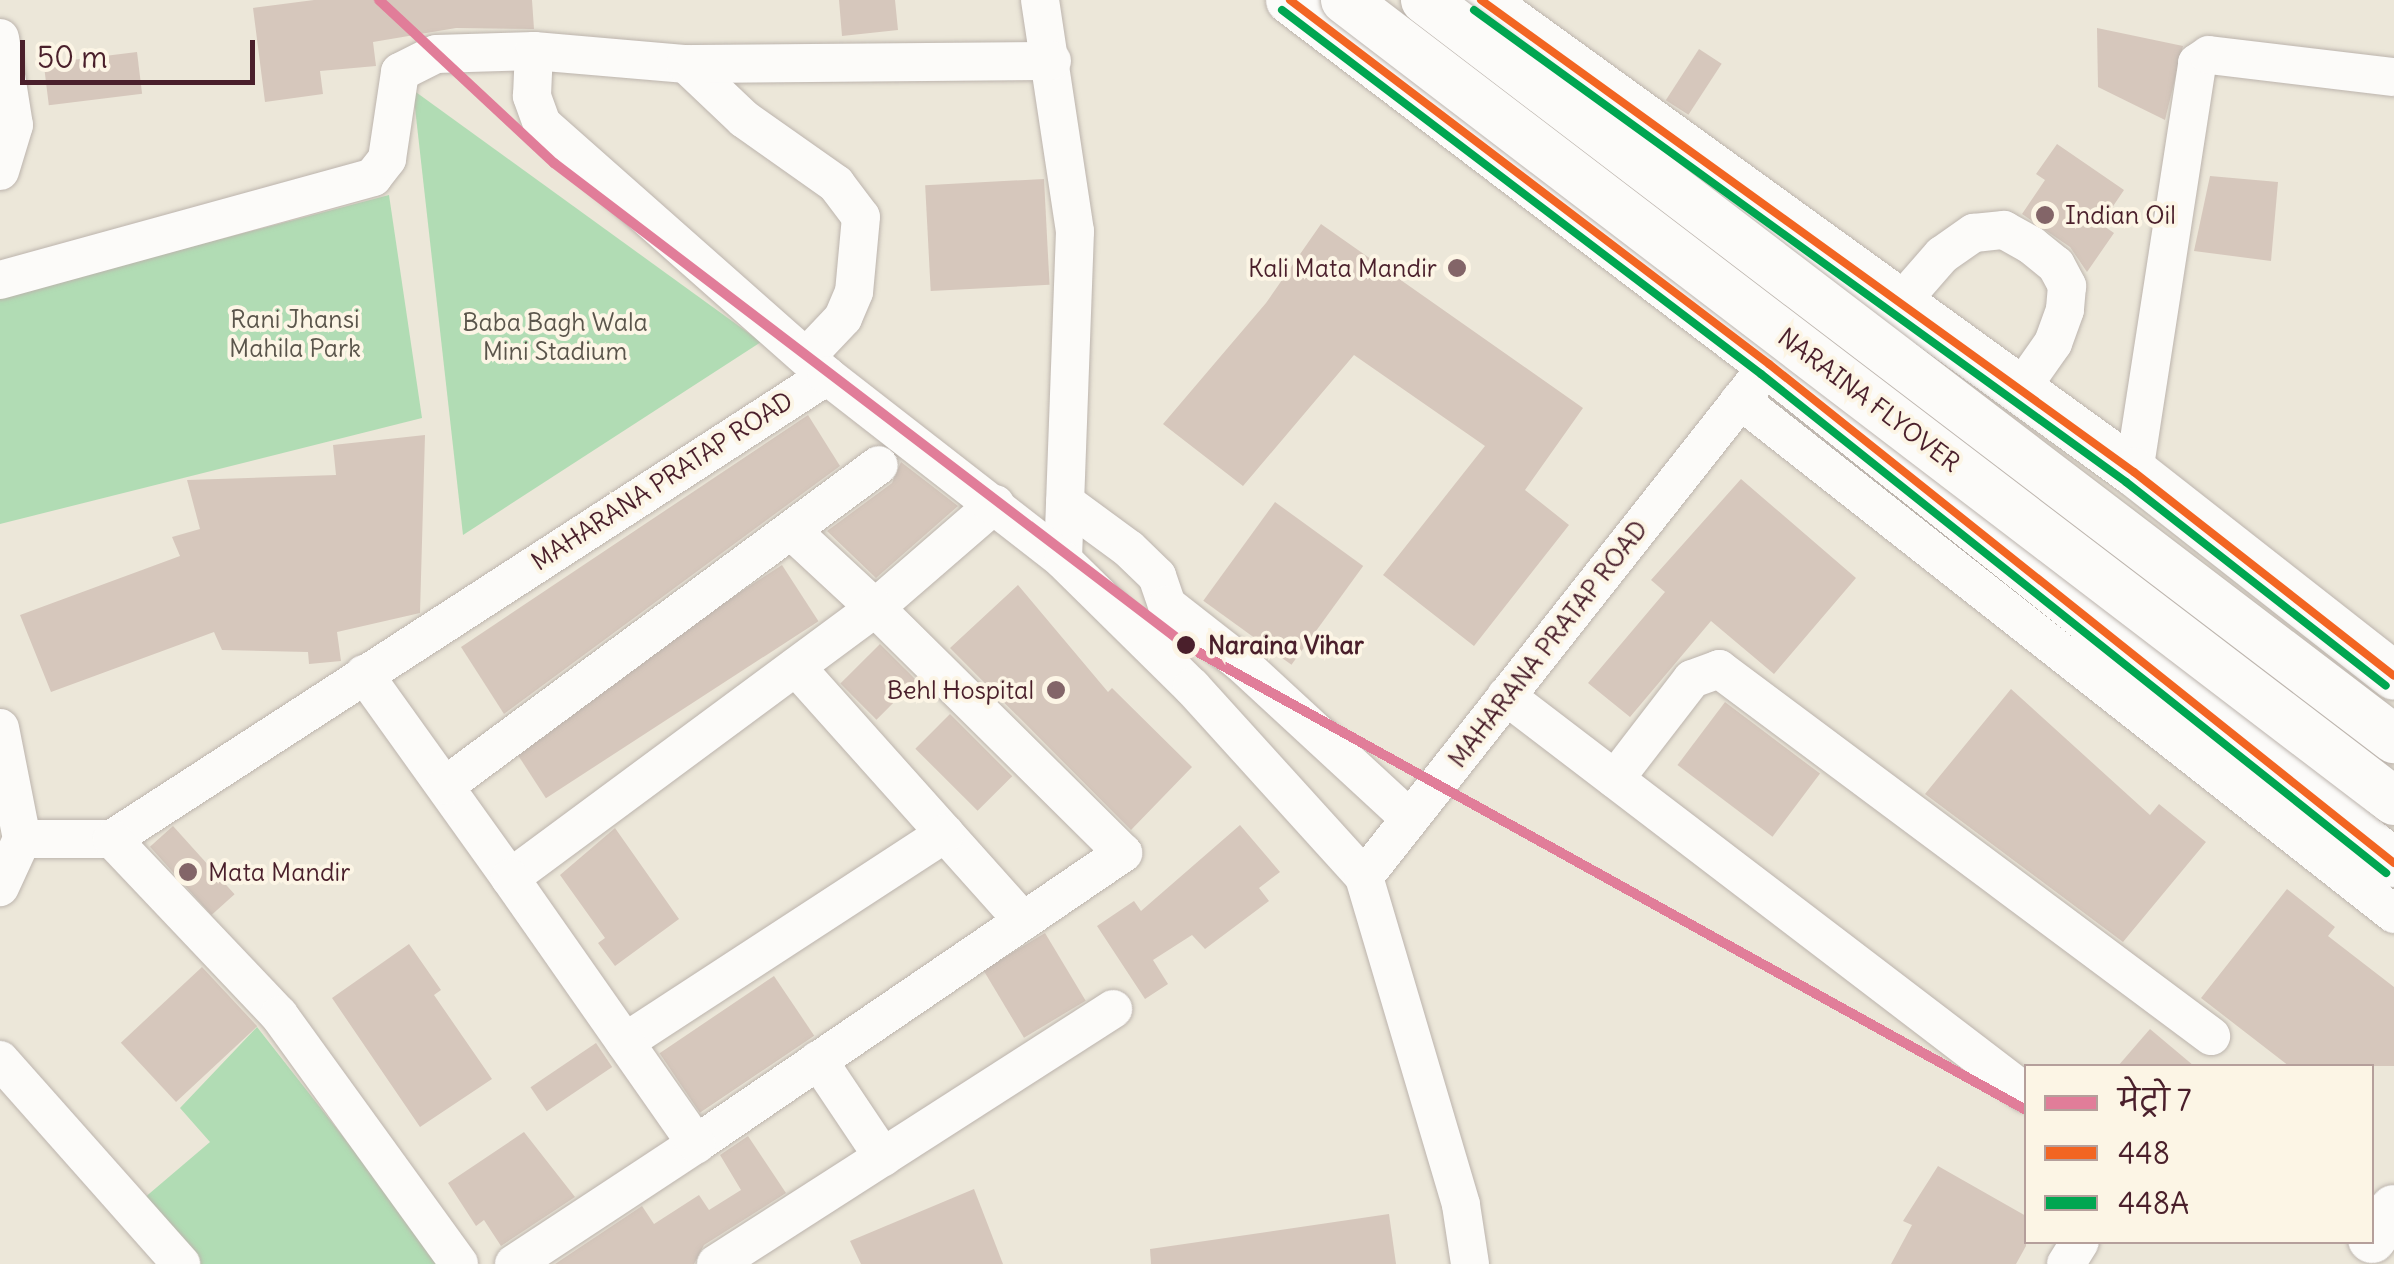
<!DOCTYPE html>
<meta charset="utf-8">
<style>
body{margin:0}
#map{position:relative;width:2394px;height:1264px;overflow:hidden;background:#ece7d9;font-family:Delius,"Playpen Sans Deva",sans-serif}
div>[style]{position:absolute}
.green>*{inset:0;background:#b1dcb4}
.building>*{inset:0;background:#d6c7bc;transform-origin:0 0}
.roads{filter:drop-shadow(0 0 2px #bcb4ad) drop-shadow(0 0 2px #bcb4ad)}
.minor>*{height:38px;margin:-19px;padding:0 19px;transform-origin:19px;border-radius:19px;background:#fcfbf9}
.major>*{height:48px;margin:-24px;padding:0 24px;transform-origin:24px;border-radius:24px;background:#fcfbf9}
.bridges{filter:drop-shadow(0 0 2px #bcb4ad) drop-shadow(0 0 2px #bcb4ad)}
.major-bridge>*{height:48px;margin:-24px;padding:0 24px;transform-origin:24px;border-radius:24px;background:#fcfbf9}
.bus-1>*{height:8px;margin:-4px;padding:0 4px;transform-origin:4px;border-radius:4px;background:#f26522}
.bus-2>*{height:8px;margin:-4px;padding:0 4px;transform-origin:4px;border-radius:4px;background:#00a651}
.metro-1>*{height:10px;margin:-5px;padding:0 5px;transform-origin:5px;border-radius:5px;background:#e17d99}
.dots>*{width:28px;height:28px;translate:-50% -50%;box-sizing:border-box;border:5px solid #fcf5e5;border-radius:50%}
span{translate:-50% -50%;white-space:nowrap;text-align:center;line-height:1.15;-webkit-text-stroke:8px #fcf5e5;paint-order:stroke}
.poi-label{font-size:25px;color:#4a1f2b}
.left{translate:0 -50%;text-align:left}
.right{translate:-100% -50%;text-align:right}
.park-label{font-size:25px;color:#5a554b}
.street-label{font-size:25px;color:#4a1f2b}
.stop-label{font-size:25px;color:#4a1f2b;font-weight:700}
.legend{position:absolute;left:2024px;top:1064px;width:350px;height:180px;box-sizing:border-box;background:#fcf5e5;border:2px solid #b59f9b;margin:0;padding:12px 18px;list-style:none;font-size:30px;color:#4a1f2b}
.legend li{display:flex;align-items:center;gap:20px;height:50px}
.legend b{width:50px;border:2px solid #b59f9b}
.scale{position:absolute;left:20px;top:40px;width:235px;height:45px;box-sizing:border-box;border:5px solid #4a1f2b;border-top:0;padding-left:12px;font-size:30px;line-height:35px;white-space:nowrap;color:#4a1f2b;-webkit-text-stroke:8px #fcf5e5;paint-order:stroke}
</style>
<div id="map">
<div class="green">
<i style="clip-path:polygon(413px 90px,761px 342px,463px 535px)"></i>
<i style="clip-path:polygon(389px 195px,422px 418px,0 524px,0 297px)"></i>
<i style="clip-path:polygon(257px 1027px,443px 1264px,166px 1264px,123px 1216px,210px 1142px,180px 1108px)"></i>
</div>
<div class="building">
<i style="clip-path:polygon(314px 0,532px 0,534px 29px,456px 28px,373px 42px,376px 66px,320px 71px,323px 94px,265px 102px,253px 8px)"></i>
<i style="clip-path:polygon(839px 0,895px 0,898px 30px,842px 36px)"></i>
<i style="clip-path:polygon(2097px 28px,2183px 46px,2165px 120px,2098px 87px)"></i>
<i style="left:1699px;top:49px;width:27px;height:61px;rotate:33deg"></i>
<i style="left:137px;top:52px;width:42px;height:94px;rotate:83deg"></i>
<i style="clip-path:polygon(2057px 144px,2124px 190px,2101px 224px,2114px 233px,2087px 272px,2070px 247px,2022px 214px,2045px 180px,2036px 174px)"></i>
<i style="clip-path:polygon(2210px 176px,2278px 182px,2271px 261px,2194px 251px)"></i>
<i style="left:1044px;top:179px;width:106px;height:119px;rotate:87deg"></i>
<i style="clip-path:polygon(1321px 224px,1583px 408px,1525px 490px,1569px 525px,1474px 646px,1383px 575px,1485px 446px,1354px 355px,1243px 486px,1163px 424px,1266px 303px)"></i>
<i style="clip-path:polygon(808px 415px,840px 466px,504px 714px,461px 647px)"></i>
<i style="clip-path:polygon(425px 435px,420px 613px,337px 632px,341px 661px,309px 664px,308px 652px,222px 650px,214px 632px,51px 692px,20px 615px,180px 556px,172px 537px,200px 529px,187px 480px,336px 475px,333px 445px)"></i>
<i style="clip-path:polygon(901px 462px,958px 506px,876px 578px,827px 531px,892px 483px)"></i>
<i style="clip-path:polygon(1741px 479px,1856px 578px,1774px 674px,1711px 621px,1630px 717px,1588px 683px,1665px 592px,1651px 580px)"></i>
<i style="left:1275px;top:502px;width:109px;height:122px;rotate:36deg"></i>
<i style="left:782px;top:565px;width:67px;height:325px;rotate:57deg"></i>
<i style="clip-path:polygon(1018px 585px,1108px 692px,1112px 688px,1192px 767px,1131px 830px,950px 648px)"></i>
<i style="left:880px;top:644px;width:51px;height:56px;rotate:45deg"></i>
<i style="clip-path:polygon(2011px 689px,2150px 815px,2159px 804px,2206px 842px,2123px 942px,1925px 794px)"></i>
<i style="left:1725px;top:702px;width:119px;height:79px;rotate:37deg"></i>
<i style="left:950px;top:714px;width:88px;height:49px;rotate:45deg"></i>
<i style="clip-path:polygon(1240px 825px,1280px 872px,1259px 888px,1269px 901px,1205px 949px,1192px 935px,1153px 960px,1168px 984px,1145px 999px,1097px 926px,1134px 901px,1141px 911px)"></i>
<i style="left:173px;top:826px;width:92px;height:31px;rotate:48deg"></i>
<i style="clip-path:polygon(615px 828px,679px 919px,615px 966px,598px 943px,605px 938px,560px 875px)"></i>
<i style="clip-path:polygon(2287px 889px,2335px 927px,2328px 936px,2394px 987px,2394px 1066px,2289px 1066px,2201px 998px)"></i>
<i style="left:1045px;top:933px;width:79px;height:72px;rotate:59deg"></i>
<i style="clip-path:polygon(409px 944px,441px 990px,434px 995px,492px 1079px,420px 1127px,332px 998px)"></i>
<i style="left:202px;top:967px;width:81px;height:111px;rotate:47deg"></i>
<i style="left:774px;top:976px;width:72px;height:138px;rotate:56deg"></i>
<i style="clip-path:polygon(2150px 1029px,2194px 1066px,2118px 1066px)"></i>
<i style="left:596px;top:1043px;width:29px;height:79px;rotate:56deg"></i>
<i style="clip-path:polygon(524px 1132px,575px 1197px,501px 1246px,484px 1220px,476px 1226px,448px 1183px)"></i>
<i style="clip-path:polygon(748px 1136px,786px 1193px,704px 1245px,694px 1264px,555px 1264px,642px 1206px,654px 1224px,699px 1195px,709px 1210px,741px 1190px,720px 1155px)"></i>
<i style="clip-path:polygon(1938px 1166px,2026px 1216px,2026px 1246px,2016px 1264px,1891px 1264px,1912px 1225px,1903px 1221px)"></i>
<i style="clip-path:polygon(974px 1189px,1003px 1264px,861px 1264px,850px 1241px)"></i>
<i style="clip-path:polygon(1389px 1214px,1396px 1264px,1151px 1264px,1150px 1249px)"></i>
</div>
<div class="roads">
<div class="minor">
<i style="left:1040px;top:0;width:234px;rotate:81.4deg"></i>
<i style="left:1075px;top:231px;width:329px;rotate:92.1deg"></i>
<i style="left:0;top:38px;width:88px;rotate:80.9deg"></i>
<i style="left:14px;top:125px;width:48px;rotate:106.9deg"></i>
<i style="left:686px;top:64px;width:80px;rotate:43.5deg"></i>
<i style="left:744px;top:119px;width:113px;rotate:35.2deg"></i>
<i style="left:836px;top:184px;width:41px;rotate:52.9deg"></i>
<i style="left:861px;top:217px;width:75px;rotate:95.3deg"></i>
<i style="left:854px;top:292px;width:28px;rotate:113deg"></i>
<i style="left:843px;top:318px;width:52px;rotate:133.5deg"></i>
<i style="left:0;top:280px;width:387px;rotate:-15.4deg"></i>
<i style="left:373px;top:177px;width:23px;rotate:-52deg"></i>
<i style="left:387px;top:159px;width:88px;rotate:-81.5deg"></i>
<i style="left:400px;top:72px;width:40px;rotate:-26.6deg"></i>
<i style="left:436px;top:54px;width:98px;rotate:-1.8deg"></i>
<i style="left:1900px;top:303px;width:64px;rotate:-48.8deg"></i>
<i style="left:1942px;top:255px;width:39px;rotate:-35deg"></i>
<i style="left:1974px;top:233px;width:30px;rotate:-6deg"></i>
<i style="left:2004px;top:230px;width:31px;rotate:29deg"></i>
<i style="left:2031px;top:245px;width:32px;rotate:39deg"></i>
<i style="left:2056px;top:265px;width:24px;rotate:62deg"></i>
<i style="left:2067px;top:286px;width:24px;rotate:95deg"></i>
<i style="left:2065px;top:310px;width:35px;rotate:110deg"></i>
<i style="left:2053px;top:343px;width:57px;rotate:125.1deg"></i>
<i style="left:827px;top:376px;width:380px;rotate:-138.5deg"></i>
<i style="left:542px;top:124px;width:30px;rotate:-110deg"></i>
<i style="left:532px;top:96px;width:45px;rotate:-87.5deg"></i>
<i style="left:534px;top:51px;width:153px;rotate:4.9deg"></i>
<i style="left:686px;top:64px;width:366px;rotate:-0.5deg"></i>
<i style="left:1740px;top:400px;width:832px;rotate:38.16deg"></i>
<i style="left:2134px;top:472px;width:414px;rotate:-81.2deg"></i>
<i style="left:2197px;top:63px;width:14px;rotate:-34deg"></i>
<i style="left:2209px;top:55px;width:186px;rotate:6.8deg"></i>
<i style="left:1065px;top:502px;width:79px;rotate:36.3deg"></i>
<i style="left:1129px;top:549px;width:39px;rotate:44deg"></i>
<i style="left:1157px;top:576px;width:31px;rotate:71deg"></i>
<i style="left:1167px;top:605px;width:93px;rotate:38deg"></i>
<i style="left:1240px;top:662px;width:231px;rotate:42.7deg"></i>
<i style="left:794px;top:533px;width:110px;rotate:42.8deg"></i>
<i style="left:875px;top:608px;width:159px;rotate:-40.9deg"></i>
<i style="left:796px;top:667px;width:341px;rotate:48.2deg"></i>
<i style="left:364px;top:674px;width:251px;rotate:54.4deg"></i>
<i style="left:1506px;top:696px;width:654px;rotate:37.36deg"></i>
<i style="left:0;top:728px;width:113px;rotate:78.8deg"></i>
<i style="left:22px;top:839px;width:53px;rotate:114.6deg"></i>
<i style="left:1615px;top:779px;width:126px;rotate:-52.4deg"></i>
<i style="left:1692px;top:679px;width:29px;rotate:-20deg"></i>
<i style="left:1719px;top:669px;width:614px;rotate:36.72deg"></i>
<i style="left:446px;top:785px;width:538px;rotate:-36.47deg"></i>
<i style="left:22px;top:839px;width:90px"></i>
<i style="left:112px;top:839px;width:852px;rotate:-32.93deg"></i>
<i style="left:827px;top:376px;width:299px;rotate:37.9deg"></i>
<i style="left:1063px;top:560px;width:181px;rotate:44.6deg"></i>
<i style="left:1192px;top:687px;width:256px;rotate:47.8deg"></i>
<i style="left:1364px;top:877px;width:654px;rotate:-51.71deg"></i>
<i style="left:112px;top:839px;width:243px;rotate:46.5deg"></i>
<i style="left:279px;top:1015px;width:307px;rotate:54.1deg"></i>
<i style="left:1364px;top:877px;width:342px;rotate:73.5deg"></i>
<i style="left:1461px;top:1205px;width:60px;rotate:81.3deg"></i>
<i style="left:625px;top:1042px;width:382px;rotate:-33.1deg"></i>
<i style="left:0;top:1060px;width:273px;rotate:48.4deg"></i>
<i style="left:818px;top:1060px;width:117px;rotate:56.2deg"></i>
<i style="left:514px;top:1264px;width:218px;rotate:-33.4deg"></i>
<i style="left:696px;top:1144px;width:517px;rotate:-34.27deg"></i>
<i style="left:1123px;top:853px;width:349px;rotate:-135.3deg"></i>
<i style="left:875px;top:608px;width:454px;rotate:143.5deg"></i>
<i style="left:510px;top:878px;width:325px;rotate:55deg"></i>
<i style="left:716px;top:1264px;width:472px;rotate:-32.7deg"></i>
<i style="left:2066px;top:1264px;width:26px;rotate:-58deg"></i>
</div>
<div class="major">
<i style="left:1290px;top:0;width:602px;rotate:37.23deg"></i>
<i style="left:1769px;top:364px;width:800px;rotate:38.6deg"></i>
<i style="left:1481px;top:0;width:806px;rotate:35.86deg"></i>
<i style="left:2134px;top:472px;width:330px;rotate:38.1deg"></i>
<i style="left:2372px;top:1239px;width:37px;rotate:-54deg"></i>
</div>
</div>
<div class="bridges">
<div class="major-bridge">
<i style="left:1345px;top:0;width:1320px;rotate:37.36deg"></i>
<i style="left:1425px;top:0;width:1219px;rotate:37.33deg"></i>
</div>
</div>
<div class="bus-1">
<i style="left:1290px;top:0;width:602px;rotate:37.23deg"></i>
<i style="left:1769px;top:364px;width:800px;rotate:38.6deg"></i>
<i style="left:1481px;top:0;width:806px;rotate:35.86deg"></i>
<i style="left:2134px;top:472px;width:330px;rotate:38.1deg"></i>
</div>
<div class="bus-2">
<i style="left:1282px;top:10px;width:602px;rotate:37.23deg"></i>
<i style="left:1761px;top:374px;width:800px;rotate:38.6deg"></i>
<i style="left:1474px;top:10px;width:805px;rotate:35.9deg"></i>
<i style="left:2126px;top:482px;width:330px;rotate:38.1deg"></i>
</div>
<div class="metro-1">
<i style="left:379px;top:0;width:239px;rotate:43deg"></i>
<i style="left:554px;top:163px;width:796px;rotate:37.34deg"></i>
<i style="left:1187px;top:646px;width:959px;rotate:28.94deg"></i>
</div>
<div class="dots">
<i style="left:2045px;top:215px;background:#836568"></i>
<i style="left:1457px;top:268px;background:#836568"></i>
<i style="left:1186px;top:645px;background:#4a1f2b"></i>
<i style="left:1056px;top:690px;background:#836568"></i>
<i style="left:188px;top:872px;background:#836568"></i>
</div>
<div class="poi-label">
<span class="left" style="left:2065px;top:215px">Indian Oil</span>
<span class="right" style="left:1437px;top:268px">Kali Mata Mandir</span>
<span class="right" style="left:1034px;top:690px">Behl Hospital</span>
<span class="left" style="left:208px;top:872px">Mata Mandir</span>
</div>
<div class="park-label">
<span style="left:295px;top:334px">Rani Jhansi<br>Mahila Park</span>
<span style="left:555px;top:337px">Baba Bagh Wala<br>Mini Stadium</span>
</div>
<div class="street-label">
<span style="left:1869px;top:400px;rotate:37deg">NARAINA FLYOVER</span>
<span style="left:662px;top:481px;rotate:-33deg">MAHARANA PRATAP ROAD</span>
<span style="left:1548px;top:644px;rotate:-52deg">MAHARANA PRATAP ROAD</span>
</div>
<div class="stop-label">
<span class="left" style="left:1208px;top:645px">Naraina Vihar</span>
</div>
<ul class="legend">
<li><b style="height:12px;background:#e17d99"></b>मेट्रो 7</li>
<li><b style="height:12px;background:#f26522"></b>448</li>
<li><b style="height:12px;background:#00a651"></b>448A</li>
</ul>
<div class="scale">50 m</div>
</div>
